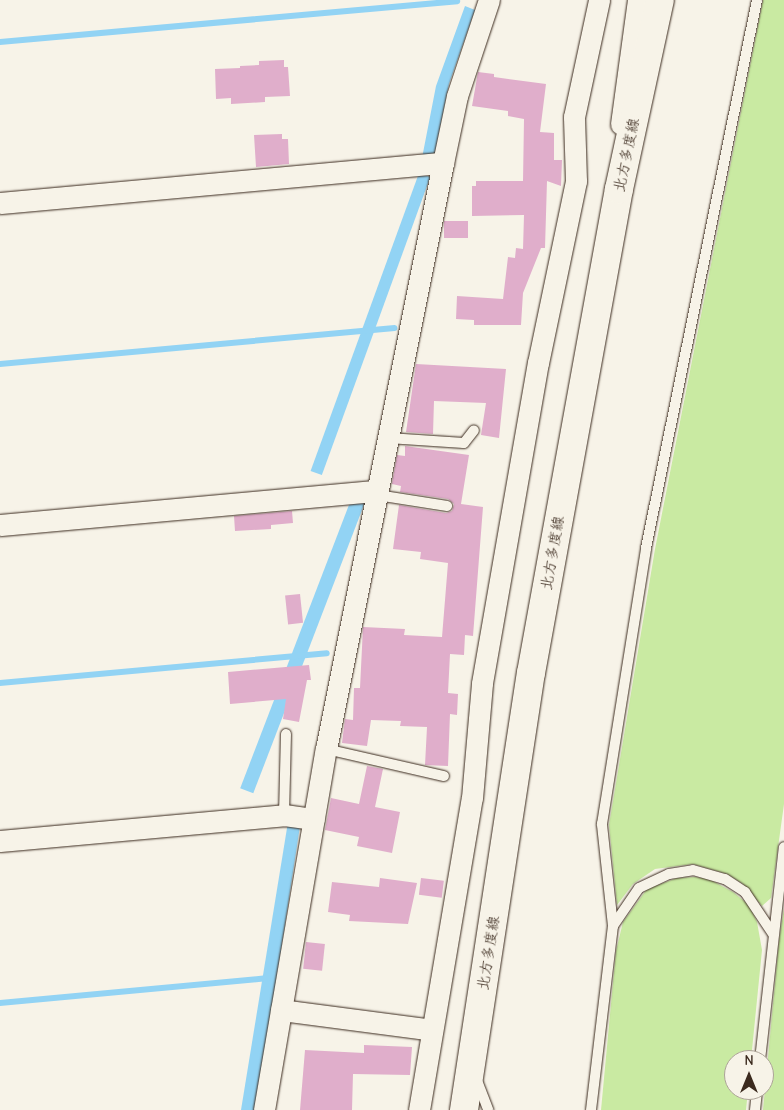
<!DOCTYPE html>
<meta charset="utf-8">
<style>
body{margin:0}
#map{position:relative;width:784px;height:1110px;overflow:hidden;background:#f7f3e8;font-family:"Comic Neue","Klee One",sans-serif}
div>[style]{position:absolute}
.green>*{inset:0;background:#c9eaa2}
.water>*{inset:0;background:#92d3f4;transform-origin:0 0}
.stream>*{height:5.5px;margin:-2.75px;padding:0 2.75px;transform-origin:2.75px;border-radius:2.75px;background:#92d3f4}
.building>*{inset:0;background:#e0aecb;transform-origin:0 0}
.roads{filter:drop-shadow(0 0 1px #3b2a1e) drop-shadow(0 0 1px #3b2a1e)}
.service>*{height:10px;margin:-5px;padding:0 5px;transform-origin:5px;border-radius:5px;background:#f7f3e8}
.minor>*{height:21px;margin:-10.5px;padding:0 10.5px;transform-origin:10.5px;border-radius:10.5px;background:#f7f3e8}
.primary>*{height:28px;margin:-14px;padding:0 14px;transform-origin:14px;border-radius:14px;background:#f7f3e8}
span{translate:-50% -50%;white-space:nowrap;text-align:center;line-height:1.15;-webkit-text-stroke:4.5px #f7f3e8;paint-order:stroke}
.street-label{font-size:15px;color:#3b2a1e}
.north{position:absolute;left:724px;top:1050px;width:50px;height:50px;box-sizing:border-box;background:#f7f3e8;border:1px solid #aca397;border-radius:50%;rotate:0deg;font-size:14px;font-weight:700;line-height:20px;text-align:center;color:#3b2a1e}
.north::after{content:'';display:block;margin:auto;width:18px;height:22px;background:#3b2a1e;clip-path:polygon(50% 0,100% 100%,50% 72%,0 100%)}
</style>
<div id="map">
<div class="green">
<i style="clip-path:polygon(763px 0,784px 0,784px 804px,771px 898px,762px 906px,743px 884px,727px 874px,693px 864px,655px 869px,633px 884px,617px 905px,609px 825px,655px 549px)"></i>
<i style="clip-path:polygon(695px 877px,709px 879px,733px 892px,749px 905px,757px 922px,762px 950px,751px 1060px,734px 1060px,734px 1090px,748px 1090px,746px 1110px,601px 1110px,616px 951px,623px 922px,647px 889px,677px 878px)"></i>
<i style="clip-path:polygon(784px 908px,784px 1110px,763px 1110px,779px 941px)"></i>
</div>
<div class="water">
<i style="clip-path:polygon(465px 6px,475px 10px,449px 84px,434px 158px,422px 158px,436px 86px)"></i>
<i style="left:419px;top:173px;width:12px;height:317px;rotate:20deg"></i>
<i style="left:352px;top:497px;width:14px;height:312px;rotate:21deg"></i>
<i style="clip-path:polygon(288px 822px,300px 826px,257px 1110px,241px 1110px)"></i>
</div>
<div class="stream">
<i style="left:0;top:42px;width:459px;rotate:-5.1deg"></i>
<i style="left:0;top:364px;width:396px;rotate:-5.2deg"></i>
<i style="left:0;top:683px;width:328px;rotate:-5.2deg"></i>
<i style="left:0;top:1003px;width:269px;rotate:-5.3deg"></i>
</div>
<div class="building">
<i style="clip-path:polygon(284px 60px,284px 67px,288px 67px,290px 96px,265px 97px,265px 102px,231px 104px,231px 98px,216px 99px,215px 69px,240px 68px,240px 66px,259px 65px,259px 61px)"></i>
<i style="clip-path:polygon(478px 72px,494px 74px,494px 77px,546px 84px,540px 132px,554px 133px,554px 160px,562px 160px,561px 186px,547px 181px,545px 248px,541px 248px,523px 293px,521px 325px,474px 325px,474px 320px,456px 319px,457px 296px,503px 299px,508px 257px,515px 258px,516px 248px,523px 249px,524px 215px,472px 216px,472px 186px,476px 186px,476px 181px,523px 181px,524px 119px,508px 116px,508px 111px,472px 106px)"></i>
<i style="clip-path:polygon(282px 134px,282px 139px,288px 139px,289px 164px,256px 167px,254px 135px)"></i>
<i style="left:444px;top:221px;width:24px;height:17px"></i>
<i style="clip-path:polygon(416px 364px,506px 369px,499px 438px,481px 435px,486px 403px,434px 401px,433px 434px,406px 432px)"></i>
<i style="clip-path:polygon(405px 446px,469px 455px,461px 504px,483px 507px,473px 636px,465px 635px,464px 655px,450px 654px,448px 693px,458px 694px,457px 715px,450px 714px,448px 766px,425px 765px,427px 727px,400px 726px,401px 721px,371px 720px,367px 746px,342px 743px,345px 719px,353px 720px,354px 688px,360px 688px,363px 627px,405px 629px,404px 635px,442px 637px,448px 563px,420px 559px,421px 552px,393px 549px,399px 505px,446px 513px,452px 511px,454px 504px,448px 499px,400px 492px,401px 486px,392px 484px,397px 455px,405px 456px)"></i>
<i style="clip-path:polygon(292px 511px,293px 523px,271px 525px,271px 529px,235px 531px,234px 516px)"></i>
<i style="left:300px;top:594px;width:29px;height:15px;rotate:84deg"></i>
<i style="clip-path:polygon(309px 665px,311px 680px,307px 680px,299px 722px,283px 719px,286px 699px,230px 704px,228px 672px)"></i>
<i style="clip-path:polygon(367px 766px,383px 769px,375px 807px,400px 812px,392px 853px,357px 846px,359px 837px,325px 830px,331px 798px,359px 804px)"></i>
<i style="clip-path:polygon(380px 878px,417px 883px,408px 924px,349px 921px,350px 915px,328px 912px,332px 882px,379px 887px)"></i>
<i style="left:421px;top:878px;width:23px;height:17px;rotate:7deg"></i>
<i style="left:306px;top:942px;width:19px;height:27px;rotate:6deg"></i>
<i style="clip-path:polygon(364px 1045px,412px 1047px,410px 1075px,353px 1074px,352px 1110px,300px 1110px,305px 1050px,364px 1053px)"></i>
</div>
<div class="roads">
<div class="service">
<i style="left:388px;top:438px;width:76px;rotate:3.8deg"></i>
<i style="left:464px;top:443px;width:16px;rotate:-52deg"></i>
<i style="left:377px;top:495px;width:71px;rotate:8.9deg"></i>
<i style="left:326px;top:749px;width:121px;rotate:12.9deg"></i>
<i style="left:284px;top:815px;width:81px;rotate:-88.6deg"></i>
<i style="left:613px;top:926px;width:46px;rotate:-55.6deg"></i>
<i style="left:639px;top:888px;width:33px;rotate:-25deg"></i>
<i style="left:669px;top:874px;width:24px;rotate:-9deg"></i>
<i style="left:693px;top:870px;width:33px;rotate:16deg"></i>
<i style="left:725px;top:879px;width:24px;rotate:33deg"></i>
<i style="left:745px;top:892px;width:50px;rotate:56.3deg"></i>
<i style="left:760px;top:1060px;width:214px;rotate:-83.6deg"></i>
<i style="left:476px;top:1078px;width:34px;rotate:69deg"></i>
<i style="left:591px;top:1110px;width:185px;rotate:-83.2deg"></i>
<i style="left:613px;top:926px;width:103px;rotate:-96.2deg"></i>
<i style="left:602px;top:824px;width:279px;rotate:-80.9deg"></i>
<i style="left:646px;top:548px;width:559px;rotate:-78.55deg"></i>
<i style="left:755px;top:1110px;width:20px;rotate:-84deg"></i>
</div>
<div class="minor">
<i style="left:621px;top:124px;width:125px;rotate:-82.2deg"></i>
<i style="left:0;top:203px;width:445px;rotate:-5.2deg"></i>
<i style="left:0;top:525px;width:379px;rotate:-5.2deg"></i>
<i style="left:0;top:841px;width:285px;rotate:-5.2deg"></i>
<i style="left:284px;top:815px;width:30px;rotate:8deg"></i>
<i style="left:281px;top:1010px;width:152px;rotate:7.5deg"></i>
<i style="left:264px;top:1110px;width:366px;rotate:-80.3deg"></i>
<i style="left:326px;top:749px;width:598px;rotate:-78.71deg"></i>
<i style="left:443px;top:163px;width:68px;rotate:-78.2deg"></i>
<i style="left:457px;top:96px;width:101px;rotate:-71.6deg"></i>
<i style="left:419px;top:1110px;width:316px;rotate:-80.4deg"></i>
<i style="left:472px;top:798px;width:115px;rotate:-85deg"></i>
<i style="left:482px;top:683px;width:325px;rotate:-80.1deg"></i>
<i style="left:538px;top:363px;width:186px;rotate:-78.2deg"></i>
<i style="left:576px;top:181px;width:64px;rotate:-91.8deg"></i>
<i style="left:574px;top:117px;width:120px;rotate:-77.9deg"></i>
</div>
<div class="primary">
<i style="left:464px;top:1110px;width:442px;rotate:-81.3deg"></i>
<i style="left:531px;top:673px;width:492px;rotate:-79.7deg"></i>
<i style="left:619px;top:189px;width:193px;rotate:-77.8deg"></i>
</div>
</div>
<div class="street-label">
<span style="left:627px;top:155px;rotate:-78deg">北方多度線</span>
<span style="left:553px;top:553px;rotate:-80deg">北方多度線</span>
<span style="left:489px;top:953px;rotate:-81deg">北方多度線</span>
</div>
<div class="north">N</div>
</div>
